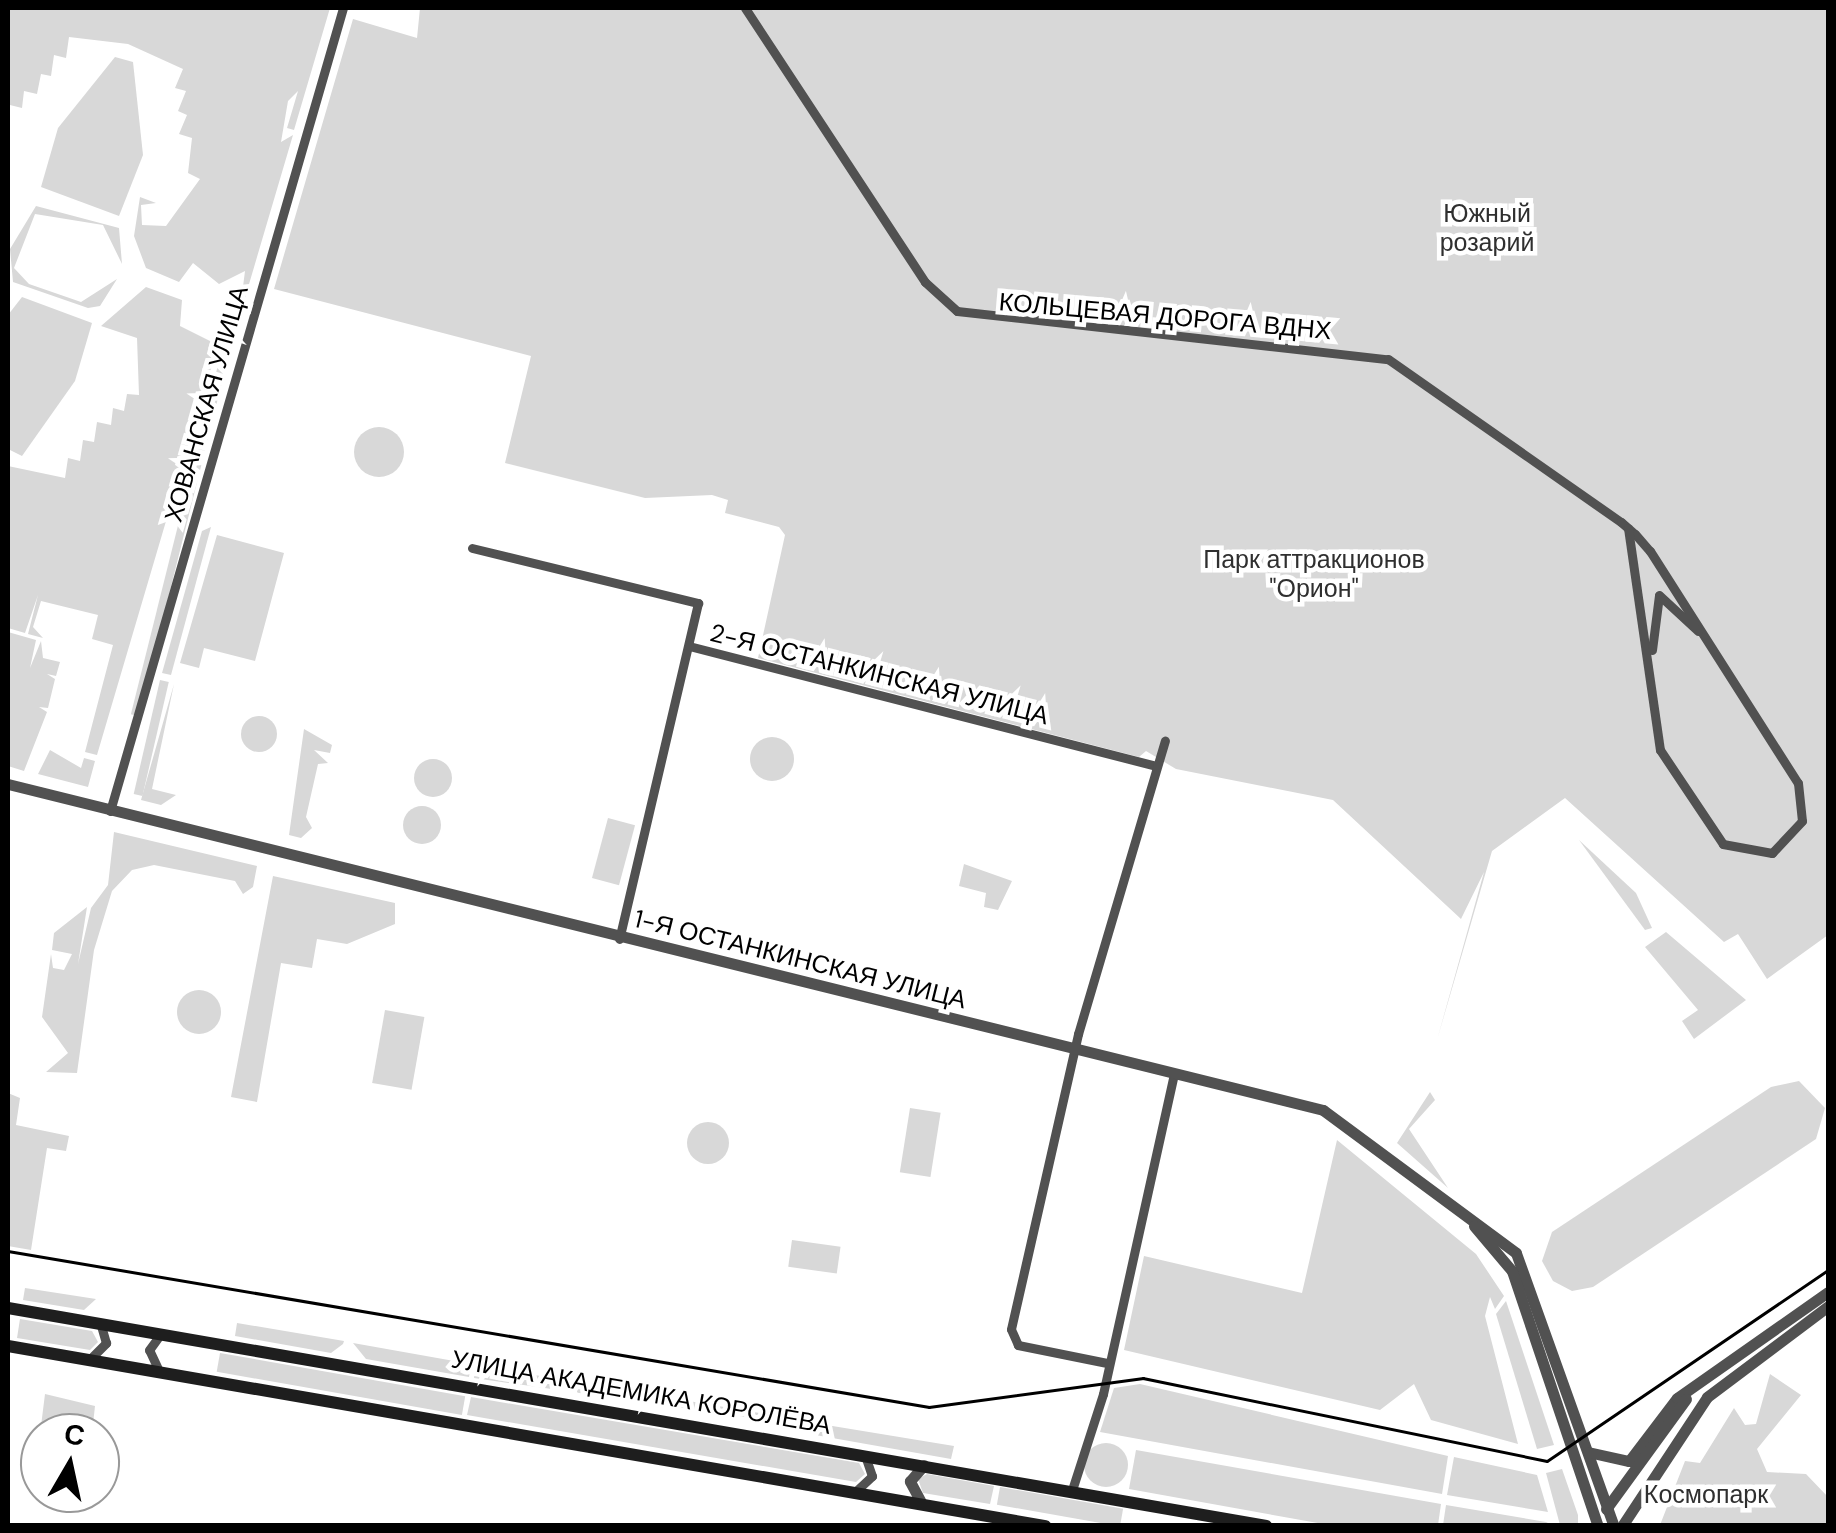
<!DOCTYPE html>
<meta charset="utf-8">
<style>
body{margin:0}
#map{position:relative;width:1836px;height:1533px;overflow:hidden;background:#fff;font-family:"DM Sans",sans-serif}
div>[style]{position:absolute}
.green>*{inset:0;background:#d8d8d8;transform-origin:0 0}
.round{border-radius:50%}
.minor>*{height:9px;margin:-4.5px;padding:0 4.5px;transform-origin:4.5px;border-radius:4.5px;background:#515151}
.tertiary>*{height:11px;margin:-5.5px;padding:0 5.5px;transform-origin:5.5px;border-radius:5.5px;background:#515151}
.secondary>*{height:12px;margin:-6px;padding:0 6px;transform-origin:6px;border-radius:6px;background:#1e1e1e}
.tram>*{height:2.5px;margin:-1.25px;padding:0 1.25px;transform-origin:1.25px;border-radius:1.25px;background:#000}
span{translate:-50% -50%;white-space:nowrap;text-align:center;line-height:1.15;-webkit-text-stroke:9px #fff;paint-order:stroke}
.park-label{font-size:25px;color:#2f2f2f}
.street-label{font-size:25px;color:#000}
.frame{position:absolute;inset:0;border:10px solid #000;pointer-events:none}
.north{position:absolute;left:20px;top:1413px;width:100px;height:100px;box-sizing:border-box;background:#fff;border:2px solid #999;border-radius:50%;rotate:9deg;font-size:28px;font-weight:700;line-height:40px;text-align:center;color:#000}
.north::after{content:'';display:block;margin:auto;width:35px;height:45px;background:#000;clip-path:polygon(50% 0,100% 100%,50% 72%,0 100%)}
</style>
<div id="map">
<div class="green">
<i style="clip-path:polygon(8px 8px,330px 8px,294px 130px,287px 128px,298px 91px,288px 101px,281px 142px,293px 135px,239px 318px,245px 271px,219px 284px,193px 263px,179px 282px,146px 268px,134px 236px,140px 197px,156px 203px,141px 205px,142px 225px,166px 226px,200px 179px,188px 173px,192px 138px,179px 134px,187px 115px,178px 111px,186px 91px,175px 88px,183px 69px,128px 44px,69px 37px,66px 58px,54px 55px,51px 76px,41px 74px,37px 94px,24px 91px,22px 108px,10px 105px,8px 115px)"></i>
<i style="clip-path:polygon(420px 8px,1828px 8px,1828px 935px,1767px 979px,1738px 934px,1724px 942px,1565px 798px,1492px 851px,1437px 1040px,1484px 872px,1461px 919px,1333px 800px,1176px 769px,1146px 751px,1139px 757px,758px 658px,785px 535px,779px 527px,725px 513px,728px 500px,712px 495px,645px 498px,505px 463px,531px 356px,274px 289px,353px 19px,417px 38px)"></i>
<i style="clip-path:polygon(115px 57px,133px 62px,143px 155px,119px 216px,41px 187px,58px 128px)"></i>
<i style="clip-path:polygon(36px 206px,119px 228px,122px 264px,103px 225px,35px 214px,14px 268px,29px 284px,81px 302px,117px 279px,100px 306px,88px 308px,13px 282px,10px 249px)"></i>
<i style="clip-path:polygon(146px 287px,182px 300px,180px 326px,218px 345px,97px 755px,85px 752px,113px 645px,92px 639px,98px 615px,41px 601px,33px 627px,43px 638px,28px 634px,38px 595px,25px 633px,8px 628px,8px 466px,65px 478px,68px 458px,80px 461px,83px 440px,94px 442px,97px 422px,111px 425px,113px 408px,124px 411px,127px 394px,139px 395px,137px 338px,101px 326px)"></i>
<i style="clip-path:polygon(22px 297px,92px 323px,75px 381px,22px 456px,8px 449px,8px 315px)"></i>
<i style="left:218px;top:365px;width:8px;height:360px;rotate:14deg"></i>
<i class="round" style="left:354px;top:427px;width:50px;height:50px"></i>
<i style="clip-path:polygon(211px 527px,171px 675px,162px 673px,202px 531px)"></i>
<i style="clip-path:polygon(217px 535px,284px 553px,255px 661px,204px 648px,199px 668px,180px 663px)"></i>
<i style="clip-path:polygon(8px 632px,36px 640px,30px 668px,41px 641px,43px 658px,60px 662px,56px 676px,47px 674px,55px 679px,48px 708px,39px 707px,47px 712px,24px 771px,8px 766px)"></i>
<i style="left:160px;top:680px;width:9px;height:117px;rotate:13deg"></i>
<i style="clip-path:polygon(174px 684px,152px 789px,176px 795px,161px 805px,141px 800px)"></i>
<i class="round" style="left:241px;top:716px;width:36px;height:36px"></i>
<i style="clip-path:polygon(304px 729px,332px 745px,330px 753px,314px 750px,328px 763px,318px 764px,306px 817px,312px 828px,301px 838px,289px 835px)"></i>
<i class="round" style="left:750px;top:737px;width:44px;height:44px"></i>
<i style="clip-path:polygon(50px 750px,81px 768px,84px 758px,95px 761px,88px 787px,38px 774px)"></i>
<i class="round" style="left:414px;top:759px;width:38px;height:38px"></i>
<i class="round" style="left:403px;top:806px;width:38px;height:38px"></i>
<i style="left:608px;top:818px;width:28px;height:62px;rotate:15deg"></i>
<i style="clip-path:polygon(114px 832px,257px 866px,253px 887px,243px 894px,235px 881px,154px 865px,132px 870px,112px 891px,94px 950px,77px 1073px,46px 1072px,68px 1053px,42px 1017px,51px 954px,53px 968px,64px 970px,72px 954px,52px 950px,54px 933px,87px 907px,78px 964px,91px 908px,108px 885px)"></i>
<i style="clip-path:polygon(1579px 840px,1636px 893px,1652px 928px,1645px 930px)"></i>
<i style="clip-path:polygon(964px 864px,1012px 881px,998px 910px,984px 907px,986px 893px,959px 886px)"></i>
<i style="clip-path:polygon(273px 876px,395px 903px,395px 924px,347px 944px,317px 939px,312px 968px,281px 963px,257px 1102px,231px 1097px)"></i>
<i style="clip-path:polygon(1666px 932px,1746px 1000px,1694px 1039px,1682px 1021px,1698px 1010px,1645px 947px)"></i>
<i class="round" style="left:177px;top:990px;width:44px;height:44px"></i>
<i style="left:385px;top:1010px;width:40px;height:74px;rotate:10deg"></i>
<i style="clip-path:polygon(1799px 1081px,1825px 1108px,1816px 1139px,1593px 1287px,1572px 1291px,1553px 1281px,1542px 1261px,1552px 1232px,1771px 1087px)"></i>
<i style="clip-path:polygon(1430px 1092px,1435px 1100px,1409px 1129px,1448px 1188px,1397px 1143px)"></i>
<i style="clip-path:polygon(8px 1093px,20px 1098px,16px 1125px,69px 1136px,66px 1151px,47px 1148px,31px 1250px,8px 1246px)"></i>
<i style="left:910px;top:1108px;width:31px;height:65px;rotate:9deg"></i>
<i class="round" style="left:687px;top:1122px;width:42px;height:42px"></i>
<i style="clip-path:polygon(1337px 1140px,1476px 1254px,1504px 1296px,1495px 1309px,1490px 1297px,1485px 1316px,1518px 1444px,1431px 1420px,1414px 1384px,1380px 1410px,1124px 1350px,1144px 1256px,1302px 1293px)"></i>
<i style="left:792px;top:1240px;width:49px;height:27px;rotate:8deg"></i>
<i style="clip-path:polygon(25px 1288px,96px 1299px,84px 1310px,23px 1300px)"></i>
<i style="clip-path:polygon(1506px 1301px,1554px 1445px,1537px 1449px,1496px 1314px)"></i>
<i style="clip-path:polygon(20px 1319px,92px 1331px,98px 1342px,90px 1350px,17px 1338px)"></i>
<i style="clip-path:polygon(237px 1323px,344px 1341px,343px 1344px,331px 1353px,235px 1336px)"></i>
<i style="clip-path:polygon(353px 1343px,471px 1364px,469px 1377px,366px 1359px)"></i>
<i style="left:220px;top:1353px;width:249px;height:19px;rotate:10deg"></i>
<i style="clip-path:polygon(476px 1365px,783px 1417px,788px 1423px,474px 1378px)"></i>
<i style="clip-path:polygon(1770px 1374px,1801px 1395px,1757px 1449px,1767px 1472px,1806px 1474px,1828px 1497px,1828px 1525px,1660px 1525px,1685px 1461px,1700px 1463px,1734px 1408px,1745px 1425px,1756px 1424px)"></i>
<i style="clip-path:polygon(1140px 1384px,1448px 1456px,1442px 1494px,1100px 1432px,1114px 1388px)"></i>
<i style="clip-path:polygon(45px 1394px,95px 1406px,92px 1433px,41px 1426px)"></i>
<i style="clip-path:polygon(471px 1397px,859px 1463px,865px 1474px,856px 1482px,467px 1415px)"></i>
<i style="clip-path:polygon(796px 1420px,954px 1446px,951px 1459px,804px 1433px)"></i>
<i class="round" style="left:1084px;top:1443px;width:44px;height:44px"></i>
<i style="clip-path:polygon(1136px 1450px,1441px 1504px,1438px 1525px,1329px 1525px,1129px 1489px)"></i>
<i style="clip-path:polygon(1454px 1457px,1537px 1475px,1548px 1512px,1447px 1495px)"></i>
<i style="clip-path:polygon(1562px 1469px,1578px 1515px,1578px 1525px,1560px 1525px,1546px 1473px)"></i>
<i style="clip-path:polygon(927px 1474px,994px 1486px,990px 1504px,923px 1493px,918px 1479px)"></i>
<i style="left:1000px;top:1487px;width:125px;height:18px;rotate:10deg"></i>
<i style="clip-path:polygon(1446px 1505px,1546px 1522px,1552px 1525px,1443px 1525px)"></i>
</div>
<div class="minor">
<i style="left:745px;top:8px;width:328px;rotate:56.7deg"></i>
<i style="left:925px;top:282px;width:43px;rotate:42.2deg"></i>
<i style="left:957px;top:311px;width:434px;rotate:6.4deg"></i>
<i style="left:1388px;top:359px;width:284px;rotate:35deg"></i>
<i style="left:1621px;top:522px;width:18px;rotate:41deg"></i>
<i style="left:1635px;top:534px;width:23px;rotate:49deg"></i>
<i style="left:1650px;top:551px;width:275px;rotate:57.5deg"></i>
<i style="left:1798px;top:783px;width:38px;rotate:84deg"></i>
<i style="left:1802px;top:821px;width:44px;rotate:133.2deg"></i>
<i style="left:1772px;top:853px;width:50px;rotate:-169.6deg"></i>
<i style="left:1723px;top:844px;width:113px;rotate:-123.8deg"></i>
<i style="left:1660px;top:750px;width:224px;rotate:-98.2deg"></i>
<i style="left:472px;top:548px;width:233px;rotate:13.7deg"></i>
<i style="left:698px;top:603px;width:345px;rotate:103.2deg"></i>
<i style="left:689px;top:646px;width:480px;rotate:14.4deg"></i>
<i style="left:1652px;top:650px;width:55px;rotate:-82.7deg"></i>
<i style="left:1659px;top:595px;width:53px;rotate:42.7deg"></i>
<i style="left:110px;top:811px;width:836px;rotate:-73.82deg"></i>
<i style="left:90px;top:1359px;width:23px;rotate:-45deg"></i>
<i style="left:106px;top:1343px;width:19px;rotate:-106deg"></i>
<i style="left:1107px;top:1363px;width:91px;rotate:-168.6deg"></i>
<i style="left:1018px;top:1345px;width:17px;rotate:-114deg"></i>
<i style="left:1011px;top:1329px;width:303px;rotate:-77.2deg"></i>
<i style="left:1078px;top:1034px;width:306px;rotate:-73.5deg"></i>
<i style="left:159px;top:1371px;width:23px;rotate:-115deg"></i>
<i style="left:149px;top:1350px;width:19px;rotate:-54deg"></i>
<i style="left:1072px;top:1490px;width:101px;rotate:-72.1deg"></i>
<i style="left:1103px;top:1394px;width:328px;rotate:-77.5deg"></i>
<i style="left:856px;top:1491px;width:22px;rotate:-43deg"></i>
<i style="left:872px;top:1476px;width:21px;rotate:-109deg"></i>
</div>
<div class="tertiary">
<i style="left:8px;top:784px;width:1355px;rotate:13.92deg"></i>
<i style="left:1323px;top:1110px;width:240px;rotate:36.5deg"></i>
<i style="left:1516px;top:1253px;width:290px;rotate:70.3deg"></i>
<i style="left:1474px;top:1226px;width:59px;rotate:49.8deg"></i>
<i style="left:1512px;top:1271px;width:269px;rotate:71.4deg"></i>
<i style="left:1588px;top:1452px;width:42px;rotate:12.4deg"></i>
<i style="left:1629px;top:1461px;width:79px;rotate:-52.7deg"></i>
<i style="left:1677px;top:1398px;width:184px;rotate:-35.1deg"></i>
<i style="left:922px;top:1504px;width:26px;rotate:-118deg"></i>
<i style="left:910px;top:1481px;width:21px;rotate:-49deg"></i>
<i style="left:1606px;top:1509px;width:136px;rotate:-54deg"></i>
<i style="left:1622px;top:1526px;width:154px;rotate:-56.6deg"></i>
<i style="left:1707px;top:1397px;width:151px;rotate:-36.9deg"></i>
</div>
<div class="secondary">
<i style="left:8px;top:1308px;width:1277px;rotate:9.83deg"></i>
<i style="left:8px;top:1346px;width:1053px;rotate:9.85deg"></i>
</div>
<div class="tram">
<i style="left:8px;top:1251px;width:934px;rotate:9.61deg"></i>
<i style="left:929px;top:1407px;width:216px;rotate:-7.7deg"></i>
<i style="left:1143px;top:1378px;width:412px;rotate:11.6deg"></i>
<i style="left:1547px;top:1461px;width:340px;rotate:-34.2deg"></i>
</div>
<div class="park-label">
<span style="left:1487px;top:229px">Южный<br>розарий</span>
<span style="left:1314px;top:575px">Парк аттракционов<br>"Орион"</span>
<span style="left:1706px;top:1495px">Космопарк</span>
</div>
<div class="street-label">
<span style="left:1165px;top:317px;rotate:5deg">КОЛЬЦЕВАЯ ДОРОГА ВДНХ</span>
<span style="left:207px;top:404px;rotate:-74deg">ХОВАНСКАЯ УЛИЦА</span>
<span style="left:879px;top:675px;rotate:14deg">2-Я ОСТАНКИНСКАЯ УЛИЦА</span>
<span style="left:800px;top:960px;rotate:14deg">1-Я ОСТАНКИНСКАЯ УЛИЦА</span>
<span style="left:641px;top:1393px;rotate:10deg">УЛИЦА АКАДЕМИКА КОРОЛЁВА</span>
</div>
<div class="frame"></div>
<div class="north">С</div>
</div>
